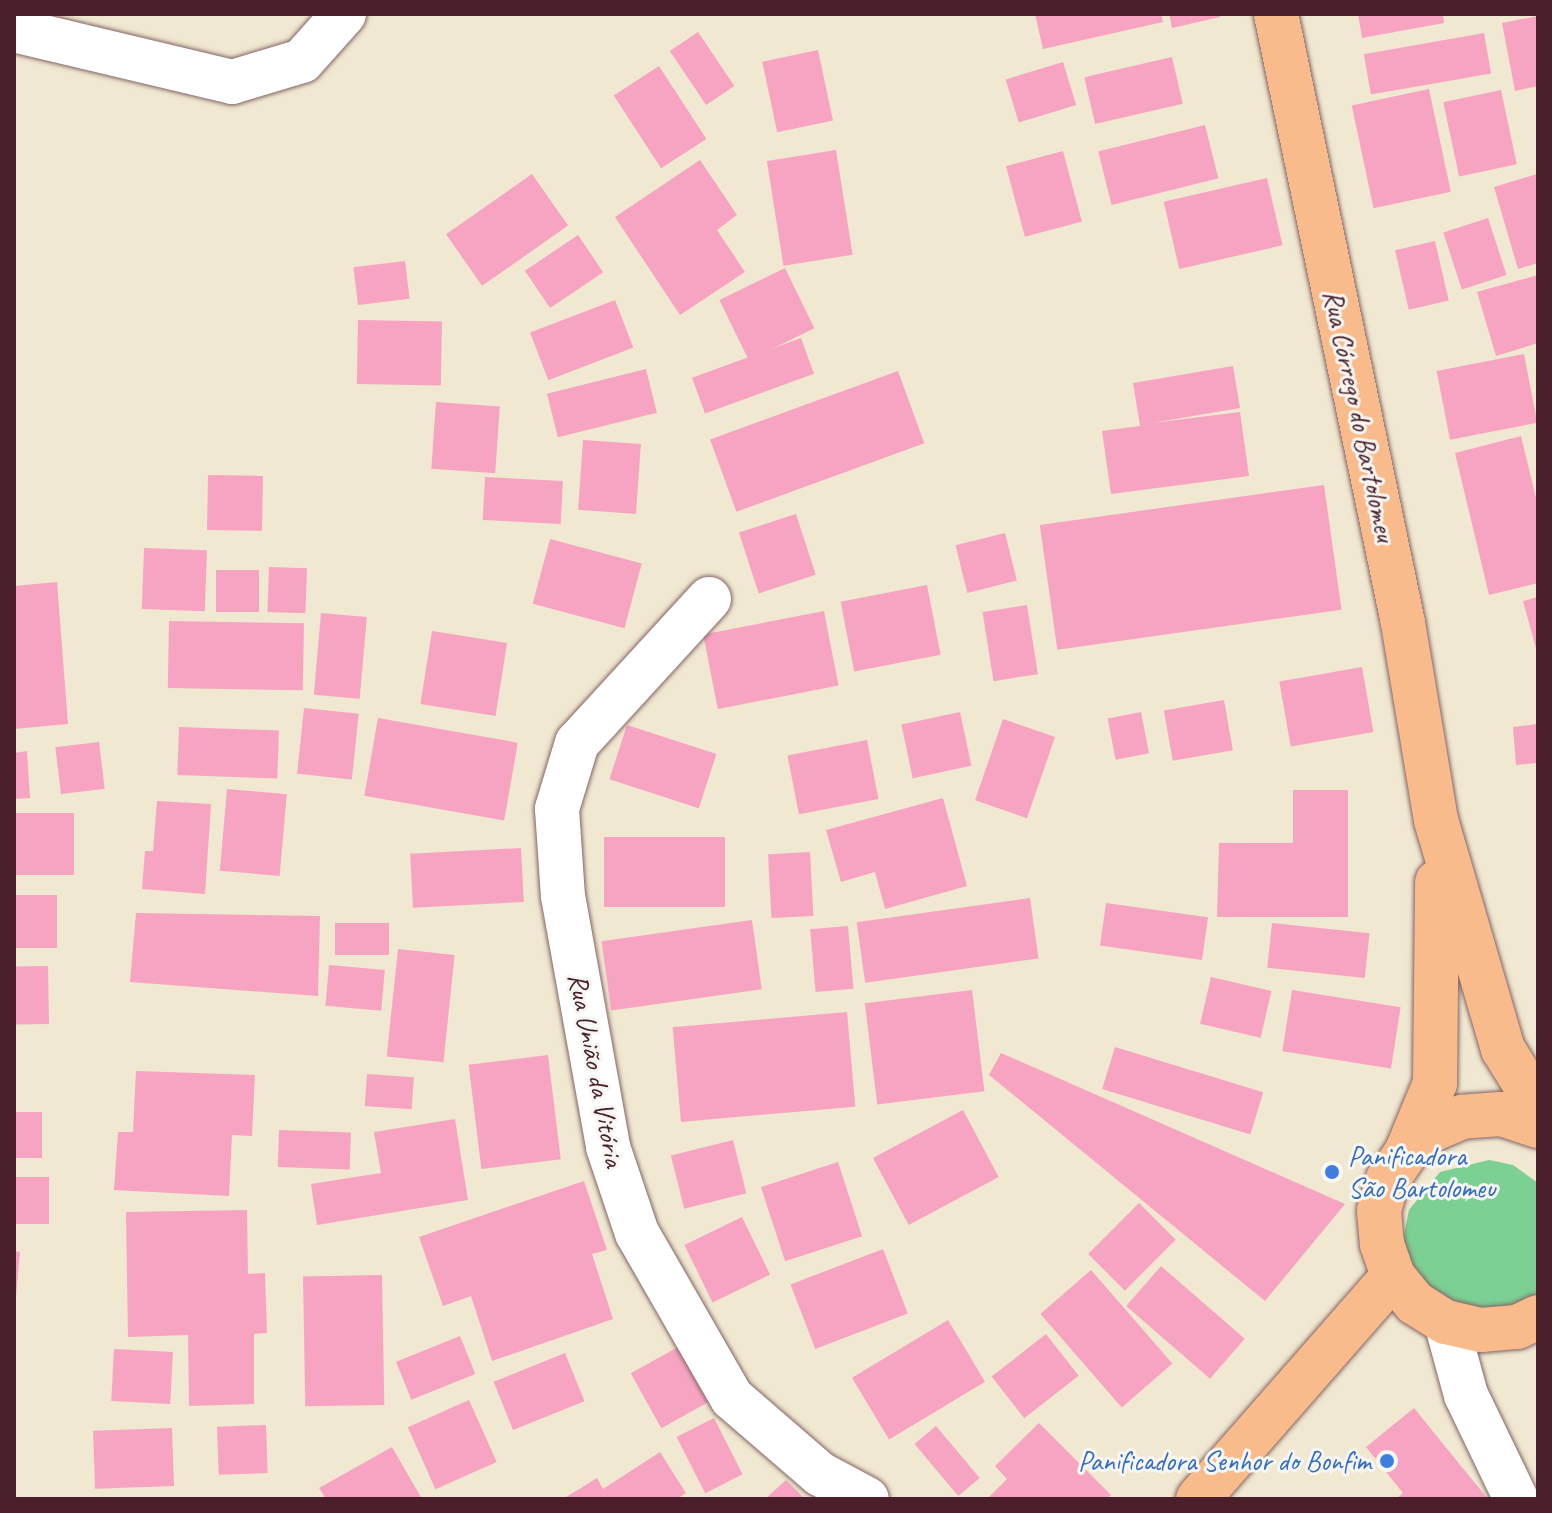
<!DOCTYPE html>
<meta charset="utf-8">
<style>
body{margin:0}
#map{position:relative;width:1552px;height:1513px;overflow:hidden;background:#f0e8d1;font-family:Caveat,sans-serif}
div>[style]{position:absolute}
.green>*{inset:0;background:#7cd093}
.building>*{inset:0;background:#f7a4c3;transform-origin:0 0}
.roads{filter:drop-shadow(0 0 2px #846565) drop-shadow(0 0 2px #846565)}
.minor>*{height:44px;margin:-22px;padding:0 22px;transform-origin:22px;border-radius:22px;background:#fff}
.major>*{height:44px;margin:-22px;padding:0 22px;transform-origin:22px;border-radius:22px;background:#fabb8c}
.dots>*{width:22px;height:22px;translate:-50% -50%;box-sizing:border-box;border:4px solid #f6f6f2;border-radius:50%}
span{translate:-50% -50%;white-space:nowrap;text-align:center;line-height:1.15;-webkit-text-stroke:6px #f6f6f2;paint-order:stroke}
.street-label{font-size:28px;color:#4a1f2b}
.shop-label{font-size:28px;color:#366cbe}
.left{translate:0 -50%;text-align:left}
.right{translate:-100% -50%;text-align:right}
.frame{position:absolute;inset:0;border:16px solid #4a1f2b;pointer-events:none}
</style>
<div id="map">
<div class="green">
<i style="clip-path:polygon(1489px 1160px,1513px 1165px,1538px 1183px,1538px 1293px,1516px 1309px,1490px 1315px,1439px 1303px,1407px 1262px,1404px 1235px,1409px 1210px,1440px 1172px)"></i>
</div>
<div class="building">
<i style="clip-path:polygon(1035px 14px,1161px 14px,1163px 22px,1043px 49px)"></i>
<i style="clip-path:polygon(1169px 14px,1219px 14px,1220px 17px,1172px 28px)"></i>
<i style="clip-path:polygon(1358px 14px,1443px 14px,1444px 23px,1362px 38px)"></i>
<i style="clip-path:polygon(1538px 16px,1538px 86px,1515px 91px,1502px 23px)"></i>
<i style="left:698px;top:32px;width:65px;height:34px;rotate:56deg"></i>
<i style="left:1484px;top:33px;width:41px;height:122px;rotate:80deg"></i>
<i style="left:818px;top:50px;width:72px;height:57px;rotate:78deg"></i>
<i style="left:1172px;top:57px;width:48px;height:90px;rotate:77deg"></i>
<i style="left:1063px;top:62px;width:45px;height:60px;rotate:73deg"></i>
<i style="left:659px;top:66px;width:87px;height:54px;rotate:57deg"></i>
<i style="left:1429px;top:89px;width:105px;height:79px;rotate:78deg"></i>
<i style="left:1501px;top:90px;width:76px;height:59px;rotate:78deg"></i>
<i style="left:1205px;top:125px;width:55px;height:110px;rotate:76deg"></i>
<i style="left:836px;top:150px;width:106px;height:70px;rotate:81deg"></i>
<i style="left:1063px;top:151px;width:73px;height:59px;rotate:75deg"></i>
<i style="clip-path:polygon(700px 160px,737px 215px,717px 230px,745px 272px,680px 315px,615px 217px)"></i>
<i style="left:532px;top:174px;width:63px;height:105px;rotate:55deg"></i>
<i style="clip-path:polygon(1537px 174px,1538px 263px,1518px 269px,1494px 187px)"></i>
<i style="left:1267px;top:178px;width:69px;height:106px;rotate:77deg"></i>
<i style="left:1488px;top:218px;width:60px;height:47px;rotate:72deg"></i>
<i style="left:578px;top:235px;width:45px;height:64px;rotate:56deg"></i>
<i style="left:1435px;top:241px;width:61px;height:41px;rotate:77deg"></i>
<i style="left:405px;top:261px;width:38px;height:52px;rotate:83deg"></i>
<i style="left:785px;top:268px;width:67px;height:73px;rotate:64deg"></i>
<i style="clip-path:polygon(1538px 275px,1538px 343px,1496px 356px,1477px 292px)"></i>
<i style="left:615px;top:300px;width:51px;height:91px;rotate:69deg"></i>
<i style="left:358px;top:320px;width:84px;height:64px;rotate:1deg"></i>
<i style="left:801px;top:338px;width:38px;height:116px;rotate:70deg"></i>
<i style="left:1524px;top:354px;width:70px;height:89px;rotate:79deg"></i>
<i style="clip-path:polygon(1233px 366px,1240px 408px,1152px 423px,1240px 412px,1249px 476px,1111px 494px,1102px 431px,1140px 426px,1133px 383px)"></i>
<i style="left:646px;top:369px;width:45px;height:102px;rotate:76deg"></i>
<i style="left:898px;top:371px;width:77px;height:200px;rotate:70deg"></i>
<i style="left:436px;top:402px;width:64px;height:67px;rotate:4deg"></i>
<i style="clip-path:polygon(1521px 436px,1538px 506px,1538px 583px,1489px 595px,1455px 453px)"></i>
<i style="left:583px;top:440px;width:58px;height:70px;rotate:4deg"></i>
<i style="left:208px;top:475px;width:55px;height:55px;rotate:1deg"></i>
<i style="left:485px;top:477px;width:78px;height:43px;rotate:3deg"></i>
<i style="left:1324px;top:485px;width:126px;height:287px;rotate:82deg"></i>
<i style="left:796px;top:514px;width:64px;height:60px;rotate:72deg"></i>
<i style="left:1005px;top:533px;width:49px;height:51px;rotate:76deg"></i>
<i style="left:550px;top:539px;width:95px;height:67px;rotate:15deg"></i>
<i style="left:144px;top:548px;width:63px;height:61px;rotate:2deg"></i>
<i style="left:269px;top:567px;width:38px;height:45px;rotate:2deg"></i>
<i style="left:216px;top:570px;width:43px;height:42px"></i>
<i style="clip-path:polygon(57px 582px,68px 724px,14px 729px,14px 586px)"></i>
<i style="left:927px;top:585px;width:71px;height:88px;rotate:79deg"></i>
<i style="clip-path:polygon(1538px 597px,1538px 652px,1537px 652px,1523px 601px)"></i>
<i style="left:1027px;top:605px;width:70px;height:45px;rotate:81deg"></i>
<i style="left:824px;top:611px;width:76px;height:123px;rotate:79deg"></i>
<i style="left:321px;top:613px;width:46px;height:82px;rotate:5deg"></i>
<i style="left:169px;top:621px;width:135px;height:67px;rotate:1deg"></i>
<i style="left:432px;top:631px;width:76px;height:74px;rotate:9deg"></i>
<i style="left:1362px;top:667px;width:66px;height:84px;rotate:80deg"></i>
<i style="left:1224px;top:700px;width:51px;height:61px;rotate:80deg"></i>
<i style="left:304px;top:708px;width:55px;height:66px;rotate:6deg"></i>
<i style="left:960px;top:712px;width:55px;height:60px;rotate:78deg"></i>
<i style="left:1141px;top:712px;width:42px;height:34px;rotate:79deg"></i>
<i style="left:378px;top:718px;width:142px;height:79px;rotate:10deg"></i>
<i style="left:1003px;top:719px;width:55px;height:86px;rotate:19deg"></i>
<i style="clip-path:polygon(1538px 724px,1538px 763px,1516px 765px,1513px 727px)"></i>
<i style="left:627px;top:725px;width:94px;height:57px;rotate:18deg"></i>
<i style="left:179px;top:727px;width:100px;height:48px;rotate:2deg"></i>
<i style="left:867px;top:740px;width:60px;height:81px;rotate:79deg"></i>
<i style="left:99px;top:742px;width:47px;height:44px;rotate:83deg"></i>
<i style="clip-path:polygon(27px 751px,30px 798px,14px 799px,14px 753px)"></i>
<i style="left:227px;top:789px;width:60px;height:82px;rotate:5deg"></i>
<i style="clip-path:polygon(1293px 790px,1348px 790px,1348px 917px,1217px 917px,1219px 843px,1293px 843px)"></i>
<i style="clip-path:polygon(943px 798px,967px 886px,885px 909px,875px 872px,841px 882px,826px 830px)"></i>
<i style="clip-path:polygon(157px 801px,211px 804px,205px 894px,142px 889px,145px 851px,153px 851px)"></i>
<i style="left:14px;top:813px;width:60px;height:62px"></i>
<i style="left:725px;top:837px;width:70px;height:121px;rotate:90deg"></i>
<i style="left:521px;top:848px;width:54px;height:111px;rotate:87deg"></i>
<i style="left:810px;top:852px;width:64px;height:42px;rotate:87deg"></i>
<i style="left:14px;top:895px;width:43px;height:53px"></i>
<i style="left:1030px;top:898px;width:61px;height:175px;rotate:82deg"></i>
<i style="left:1106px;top:903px;width:103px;height:43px;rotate:8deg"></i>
<i style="clip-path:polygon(136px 913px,320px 916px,318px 996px,130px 982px)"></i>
<i style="left:752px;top:920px;width:70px;height:152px;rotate:82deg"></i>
<i style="left:335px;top:923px;width:54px;height:32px"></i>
<i style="left:1272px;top:923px;width:98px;height:45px;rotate:6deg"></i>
<i style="left:848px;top:926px;width:63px;height:38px;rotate:85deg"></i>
<i style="left:398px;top:949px;width:57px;height:108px;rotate:6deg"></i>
<i style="left:329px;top:965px;width:56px;height:41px;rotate:5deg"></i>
<i style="left:48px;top:966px;width:58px;height:34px;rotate:89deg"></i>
<i style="left:1211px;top:977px;width:62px;height:48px;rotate:13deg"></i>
<i style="left:972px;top:990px;width:102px;height:108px;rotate:83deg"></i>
<i style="left:1292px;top:990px;width:110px;height:62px;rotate:9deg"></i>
<i style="left:847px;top:1012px;width:95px;height:175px;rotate:85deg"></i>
<i style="left:1115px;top:1047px;width:155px;height:44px;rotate:17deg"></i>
<i style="clip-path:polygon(1001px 1053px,1345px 1204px,1265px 1301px,989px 1075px)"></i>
<i style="left:548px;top:1055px;width:105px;height:80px;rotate:83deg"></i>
<i style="clip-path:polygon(136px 1071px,255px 1075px,252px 1136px,232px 1135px,229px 1196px,114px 1190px,118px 1132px,133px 1132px)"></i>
<i style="left:367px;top:1074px;width:47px;height:32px;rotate:4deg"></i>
<i style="left:963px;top:1110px;width:76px;height:102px;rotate:62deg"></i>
<i style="left:14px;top:1112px;width:28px;height:46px"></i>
<i style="clip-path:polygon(455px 1119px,468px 1200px,317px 1225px,311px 1184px,381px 1173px,374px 1132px)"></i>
<i style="left:279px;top:1130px;width:72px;height:37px;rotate:2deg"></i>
<i style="left:733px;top:1140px;width:55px;height:64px;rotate:76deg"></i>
<i style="left:838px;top:1162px;width:78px;height:81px;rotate:72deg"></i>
<i style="left:14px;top:1177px;width:35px;height:47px"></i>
<i style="clip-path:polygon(584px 1181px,607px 1250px,592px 1254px,613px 1319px,492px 1361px,471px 1296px,443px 1306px,419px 1237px)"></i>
<i style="left:1139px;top:1203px;width:52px;height:72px;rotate:45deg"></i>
<i style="clip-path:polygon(247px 1210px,248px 1274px,265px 1273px,267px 1333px,254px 1334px,254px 1404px,189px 1406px,188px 1335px,128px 1337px,126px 1212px)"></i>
<i style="left:742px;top:1217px;width:64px;height:64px;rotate:64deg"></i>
<i style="left:883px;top:1249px;width:69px;height:99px;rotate:69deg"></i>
<i style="clip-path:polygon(14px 1251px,20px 1252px,16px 1296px,14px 1296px)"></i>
<i style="left:1161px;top:1266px;width:111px;height:53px;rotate:41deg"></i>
<i style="left:1091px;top:1270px;width:124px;height:67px;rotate:49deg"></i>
<i style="left:382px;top:1275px;width:130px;height:79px;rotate:89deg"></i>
<i style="left:948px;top:1320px;width:72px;height:112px;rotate:59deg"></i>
<i style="left:1046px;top:1334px;width:53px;height:69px;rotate:52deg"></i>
<i style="left:460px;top:1336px;width:41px;height:69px;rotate:68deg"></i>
<i style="left:678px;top:1347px;width:63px;height:54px;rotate:61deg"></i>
<i style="left:114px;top:1349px;width:59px;height:52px;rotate:3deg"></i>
<i style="left:565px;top:1353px;width:52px;height:77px;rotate:68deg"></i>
<i style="left:469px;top:1400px;width:68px;height:67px;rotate:66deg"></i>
<i style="clip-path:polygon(1414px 1408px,1452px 1455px,1488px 1499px,1396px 1499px,1403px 1493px,1366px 1447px)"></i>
<i style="left:714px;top:1418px;width:63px;height:42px;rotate:63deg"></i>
<i style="clip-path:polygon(1039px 1423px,1111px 1495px,1106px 1499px,987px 1499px,1007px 1479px,995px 1466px)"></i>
<i style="left:266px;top:1425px;width:48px;height:49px;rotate:88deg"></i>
<i style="left:936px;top:1426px;width:68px;height:28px;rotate:50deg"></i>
<i style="left:172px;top:1428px;width:58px;height:79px;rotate:88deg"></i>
<i style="clip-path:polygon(392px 1447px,422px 1499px,326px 1499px,319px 1488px)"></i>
<i style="clip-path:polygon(660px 1452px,686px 1493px,677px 1499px,563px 1499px,597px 1478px,603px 1489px)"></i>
<i style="clip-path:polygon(786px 1480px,805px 1499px,765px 1499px)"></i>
</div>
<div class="roads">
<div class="minor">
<i style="left:14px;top:30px;width:224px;rotate:13.4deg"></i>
<i style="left:232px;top:82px;width:73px;rotate:-16.7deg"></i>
<i style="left:302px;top:61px;width:63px;rotate:-48.2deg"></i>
<i style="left:709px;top:599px;width:195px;rotate:132.5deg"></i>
<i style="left:577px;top:743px;width:69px;rotate:106.9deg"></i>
<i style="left:557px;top:809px;width:87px;rotate:86.1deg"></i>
<i style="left:563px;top:896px;width:255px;rotate:79.8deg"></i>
<i style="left:608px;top:1147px;width:91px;rotate:71.4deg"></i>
<i style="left:637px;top:1233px;width:190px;rotate:60.1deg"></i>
<i style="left:732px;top:1398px;width:116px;rotate:40.8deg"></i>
<i style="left:820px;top:1474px;width:53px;rotate:28deg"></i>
<i style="left:1446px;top:1322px;width:76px;rotate:74.7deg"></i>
<i style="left:1466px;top:1395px;width:115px;rotate:64.3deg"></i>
</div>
<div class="major">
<i style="left:1276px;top:14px;width:622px;rotate:78.22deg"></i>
<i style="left:1403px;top:623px;width:200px;rotate:80.5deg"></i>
<i style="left:1436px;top:820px;width:239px;rotate:73.7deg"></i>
<i style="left:1503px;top:1049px;width:67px;rotate:58.4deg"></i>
<i style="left:1538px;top:1126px;width:39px;rotate:-162deg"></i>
<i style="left:1501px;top:1114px;width:39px;rotate:176deg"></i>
<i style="left:1462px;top:1117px;width:33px;rotate:157deg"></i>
<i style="left:1432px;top:1130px;width:33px;rotate:140deg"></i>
<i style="left:1407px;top:1151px;width:34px;rotate:124deg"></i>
<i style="left:1388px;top:1179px;width:33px;rotate:106deg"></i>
<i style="left:1379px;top:1211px;width:33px;rotate:85deg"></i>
<i style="left:1382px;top:1244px;width:34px;rotate:71deg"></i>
<i style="left:1393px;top:1276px;width:35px;rotate:51deg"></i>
<i style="left:1415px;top:1303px;width:36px;rotate:32deg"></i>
<i style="left:1446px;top:1322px;width:36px;rotate:13deg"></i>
<i style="left:1481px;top:1330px;width:36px;rotate:-5deg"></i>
<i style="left:1517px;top:1327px;width:23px;rotate:-25deg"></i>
<i style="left:1407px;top:1151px;width:74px;rotate:-67.6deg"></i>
<i style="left:1435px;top:1083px;width:201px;rotate:-89.4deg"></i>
<i style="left:1198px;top:1499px;width:296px;rotate:-48.8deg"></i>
</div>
</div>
<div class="dots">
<i style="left:1332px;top:1172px;background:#3f7fe0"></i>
<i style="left:1387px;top:1461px;background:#3f7fe0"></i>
</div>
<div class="street-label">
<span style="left:1359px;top:416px;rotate:78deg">Rua Córrego do Bartolomeu</span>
<span style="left:596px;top:1070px;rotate:79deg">Rua União da Vitória</span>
</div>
<div class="shop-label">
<span class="left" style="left:1348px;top:1172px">Panificadora<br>São Bartolomeu</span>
<span class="right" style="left:1371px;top:1461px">Panificadora Senhor do Bonfim</span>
</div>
<div class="frame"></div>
</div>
